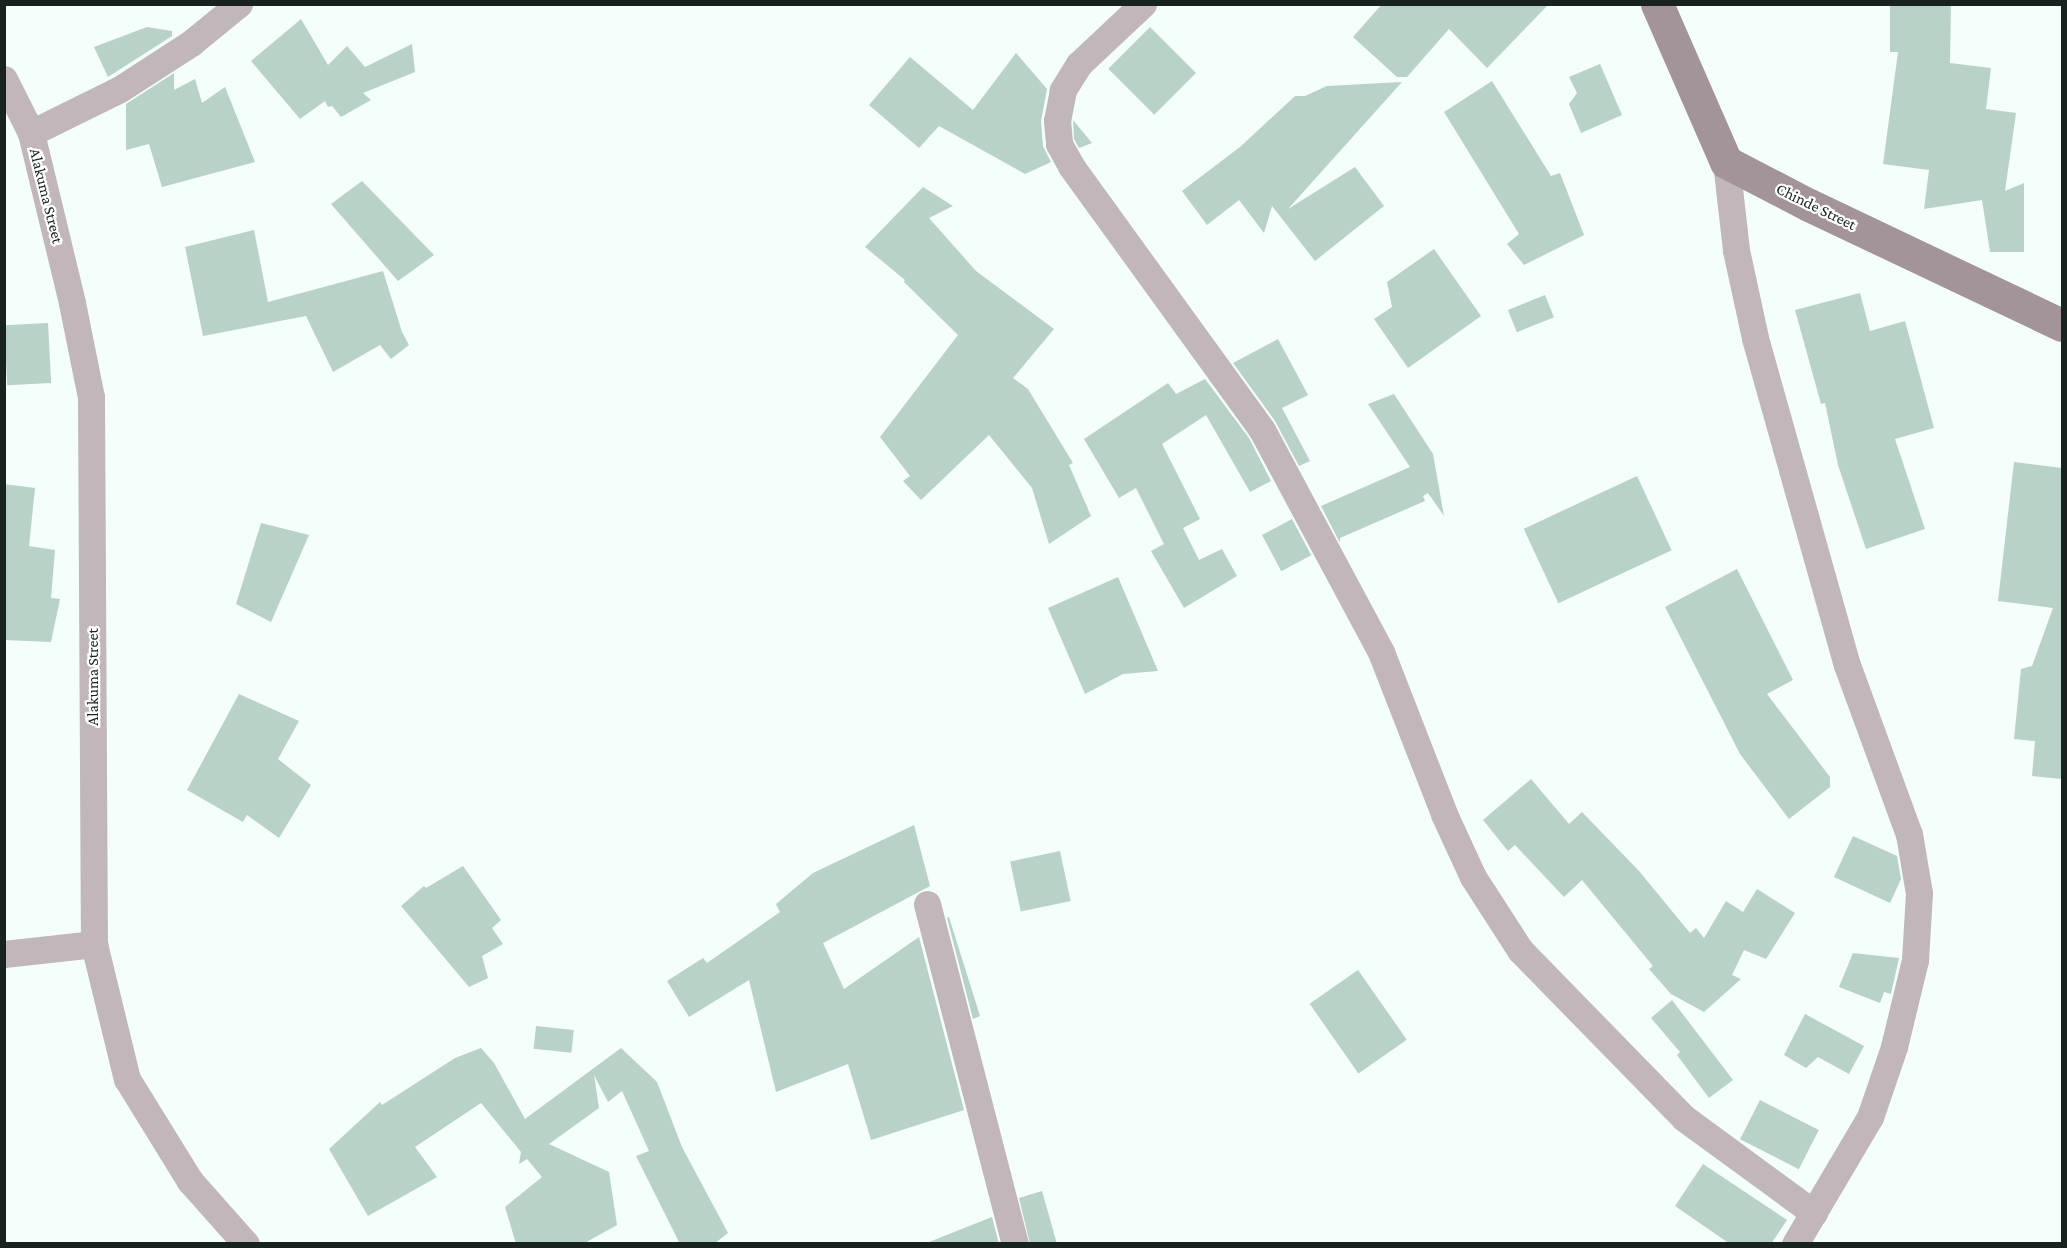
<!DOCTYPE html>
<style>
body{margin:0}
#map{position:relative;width:2067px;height:1248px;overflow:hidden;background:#f4fefa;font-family:"Crimson Pro",serif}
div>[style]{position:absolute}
.building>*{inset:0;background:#b9d2c7;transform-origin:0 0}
.street>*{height:27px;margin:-13.5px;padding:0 13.5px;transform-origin:13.5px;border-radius:13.5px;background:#c1b6ba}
.secondary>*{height:33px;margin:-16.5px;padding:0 16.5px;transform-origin:16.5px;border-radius:16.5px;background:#a3949a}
span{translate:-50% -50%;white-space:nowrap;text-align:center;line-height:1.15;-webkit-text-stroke:4.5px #fff;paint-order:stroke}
.street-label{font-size:16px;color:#18221e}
.frame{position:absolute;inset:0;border:6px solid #18221e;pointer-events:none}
</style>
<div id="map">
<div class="building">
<i style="clip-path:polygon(1382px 4px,1549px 4px,1487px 68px,1449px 29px,1407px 77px,1397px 77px,1353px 37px)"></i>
<i style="clip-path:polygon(1890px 4px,1951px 4px,1950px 63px,1991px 68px,1986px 109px,2016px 113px,2005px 191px,2024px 183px,2024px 252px,1990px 252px,1982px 200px,1924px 209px,1929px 170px,1883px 164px,1898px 52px,1890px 52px)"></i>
<i style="clip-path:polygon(301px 19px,328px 65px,347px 46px,365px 67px,412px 44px,415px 72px,363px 93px,371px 100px,341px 117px,332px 106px,328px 107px,325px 101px,300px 119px,251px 61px)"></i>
<i style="clip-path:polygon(147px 27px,172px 31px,172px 36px,108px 77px,94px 47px)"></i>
<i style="left:1150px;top:27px;width:65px;height:59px;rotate:45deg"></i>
<i style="clip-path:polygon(1016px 53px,1047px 89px,1041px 121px,1043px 146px,1051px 162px,1025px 174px,939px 126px,919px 148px,869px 105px,910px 57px,973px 110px)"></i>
<i style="clip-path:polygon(1600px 64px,1622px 115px,1581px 133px,1569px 104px,1577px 93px,1569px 77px)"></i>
<i style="clip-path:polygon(174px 73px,174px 90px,195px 79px,202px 103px,225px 87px,255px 162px,162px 187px,149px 144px,126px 150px,126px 104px)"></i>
<i style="clip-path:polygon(1492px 81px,1551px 176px,1560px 173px,1584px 235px,1524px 265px,1507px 244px,1519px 234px,1444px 112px)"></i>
<i style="clip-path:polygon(1402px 82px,1288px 209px,1355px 167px,1384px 206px,1315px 261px,1272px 206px,1264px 233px,1239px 200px,1207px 225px,1182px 191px,1240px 147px,1295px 96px,1305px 96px,1327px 86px)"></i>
<i style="clip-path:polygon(1073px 120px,1092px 143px,1079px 148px,1074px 139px)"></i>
<i style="clip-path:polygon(362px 181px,434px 255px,398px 281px,331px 204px)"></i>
<i style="clip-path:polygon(923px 187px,953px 206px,929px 218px,976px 271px,1054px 329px,1013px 378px,1028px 389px,1073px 463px,1069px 465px,1091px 516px,1049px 544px,1032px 488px,989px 435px,921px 500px,903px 481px,910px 476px,880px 437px,958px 335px,904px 282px,905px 280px,865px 247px)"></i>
<i style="clip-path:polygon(254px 230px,268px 302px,383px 271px,402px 332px,409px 345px,391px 359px,380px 345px,333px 372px,306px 316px,203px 336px,185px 247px)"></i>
<i style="clip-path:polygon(1434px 249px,1481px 316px,1408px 368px,1374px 319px,1392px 307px,1387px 282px)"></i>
<i style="clip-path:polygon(1860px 293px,1870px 331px,1905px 321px,1934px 428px,1895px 439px,1925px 529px,1866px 549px,1838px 465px,1825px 403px,1821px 404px,1795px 310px)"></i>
<i style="left:1545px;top:295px;width:24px;height:40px;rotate:68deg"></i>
<i style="left:48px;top:323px;width:60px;height:44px;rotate:87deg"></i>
<i style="clip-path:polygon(1278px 339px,1308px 395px,1282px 408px,1310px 461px,1299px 466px,1275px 421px,1233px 363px)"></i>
<i style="clip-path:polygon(1205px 379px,1249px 438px,1271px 481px,1250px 492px,1206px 415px,1162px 444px,1200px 519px,1183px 528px,1199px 560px,1222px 549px,1237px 576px,1184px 608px,1151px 551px,1164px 544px,1136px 488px,1119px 498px,1084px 439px,1168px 383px,1176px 394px)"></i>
<i style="clip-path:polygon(1394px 394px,1433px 454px,1444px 516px,1428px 493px,1423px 496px,1425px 501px,1340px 538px,1340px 543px,1321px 506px,1410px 467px,1368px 404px)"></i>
<i style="clip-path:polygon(2014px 462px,2062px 468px,2062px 779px,2032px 776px,2035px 741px,2014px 739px,2021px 669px,2032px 666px,2053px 608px,1998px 601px)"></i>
<i style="left:1637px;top:476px;width:82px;height:125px;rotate:65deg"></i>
<i style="clip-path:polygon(4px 484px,35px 488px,29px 546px,55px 550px,51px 598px,60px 599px,51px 642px,4px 640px)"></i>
<i style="left:1292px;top:519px;width:41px;height:34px;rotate:62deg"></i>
<i style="clip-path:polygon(261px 523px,309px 535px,271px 622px,236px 604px)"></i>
<i style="clip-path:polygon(1737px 569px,1793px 680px,1767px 694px,1830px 777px,1830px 787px,1789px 819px,1740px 754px,1665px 607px)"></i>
<i style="clip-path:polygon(1118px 577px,1158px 671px,1123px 674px,1085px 694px,1048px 608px)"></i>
<i style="clip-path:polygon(239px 694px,299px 721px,278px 759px,311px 785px,279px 838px,247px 815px,243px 822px,187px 790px)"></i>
<i style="clip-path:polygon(1531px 779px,1569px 824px,1582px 812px,1639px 871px,1690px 933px,1696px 928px,1704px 938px,1726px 901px,1743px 912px,1757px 889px,1795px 913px,1766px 959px,1744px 950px,1732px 975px,1741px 979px,1704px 1012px,1671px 994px,1649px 969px,1653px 966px,1582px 880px,1564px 897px,1515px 845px,1508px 851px,1483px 820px)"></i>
<i style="clip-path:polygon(914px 825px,930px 886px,823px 943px,844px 989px,919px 937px,964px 1110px,871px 1140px,848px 1064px,776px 1092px,749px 980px,689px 1017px,667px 981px,703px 958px,707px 963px,780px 912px,776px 904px,813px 873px)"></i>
<i style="clip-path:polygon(1853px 836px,1897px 856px,1901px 879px,1890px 903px,1834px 877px)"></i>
<i style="left:1060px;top:851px;width:51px;height:51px;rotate:78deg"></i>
<i style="clip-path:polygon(463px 866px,501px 920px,492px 928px,503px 944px,482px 956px,488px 978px,469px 987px,401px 906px,424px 886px,426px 888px)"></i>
<i style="clip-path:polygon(949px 917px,980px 1016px,973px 1019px,947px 918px)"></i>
<i style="clip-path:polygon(1853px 953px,1899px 958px,1891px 994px,1884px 992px,1880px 1003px,1839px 987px)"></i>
<i style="left:1358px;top:970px;width:85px;height:59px;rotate:55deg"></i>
<i style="clip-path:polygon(1672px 1000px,1733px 1080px,1709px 1098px,1677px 1055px,1680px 1052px,1651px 1018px)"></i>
<i style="clip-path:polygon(1805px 1014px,1864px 1046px,1849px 1074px,1818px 1057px,1806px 1068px,1784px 1055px)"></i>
<i style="left:536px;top:1026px;width:38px;height:23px;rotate:6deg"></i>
<i style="clip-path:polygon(481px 1048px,494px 1063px,525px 1119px,621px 1048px,657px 1082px,682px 1147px,728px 1233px,714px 1244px,680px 1244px,636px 1156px,649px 1151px,622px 1091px,608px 1102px,594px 1075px,599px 1108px,549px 1144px,609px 1172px,617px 1225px,583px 1244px,516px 1244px,505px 1207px,542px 1177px,527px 1159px,519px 1164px,521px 1152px,481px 1103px,415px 1147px,437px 1177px,368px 1216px,329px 1149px,380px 1102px,382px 1105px,455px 1058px)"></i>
<i style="left:1760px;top:1100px;width:66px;height:44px;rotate:27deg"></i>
<i style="clip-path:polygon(1703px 1164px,1787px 1220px,1771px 1244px,1730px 1244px,1675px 1206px)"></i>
<i style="clip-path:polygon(1042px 1191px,1057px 1244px,1030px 1244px,1019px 1198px)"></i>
<i style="clip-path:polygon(992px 1217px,999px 1244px,930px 1244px,929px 1242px)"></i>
</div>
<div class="street">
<i style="left:1143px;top:4px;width:88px;rotate:136.8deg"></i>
<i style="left:1079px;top:64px;width:31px;rotate:122deg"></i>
<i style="left:1063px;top:90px;width:31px;rotate:101deg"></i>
<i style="left:1057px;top:120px;width:24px;rotate:85deg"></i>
<i style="left:1059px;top:144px;width:25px;rotate:61deg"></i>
<i style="left:1071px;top:166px;width:326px;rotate:54.1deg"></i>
<i style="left:1262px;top:430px;width:252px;rotate:61.8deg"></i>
<i style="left:1381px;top:652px;width:174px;rotate:68.7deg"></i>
<i style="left:1444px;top:814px;width:69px;rotate:65.3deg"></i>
<i style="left:1473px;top:877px;width:87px;rotate:57.2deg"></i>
<i style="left:1520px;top:950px;width:235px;rotate:45.7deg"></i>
<i style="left:1684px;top:1118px;width:161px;rotate:36.2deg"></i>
<i style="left:4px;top:79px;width:60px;rotate:63.4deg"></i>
<i style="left:31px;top:133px;width:175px;rotate:76.4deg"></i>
<i style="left:72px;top:303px;width:96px;rotate:78.6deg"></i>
<i style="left:91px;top:397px;width:547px;rotate:89.69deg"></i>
<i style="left:94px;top:944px;width:139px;rotate:76.3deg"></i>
<i style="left:127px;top:1079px;width:120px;rotate:58.3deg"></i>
<i style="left:190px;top:1181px;width:84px;rotate:48.4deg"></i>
<i style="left:31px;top:133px;width:99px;rotate:-26.3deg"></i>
<i style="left:120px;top:89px;width:85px;rotate:-32.9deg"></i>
<i style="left:191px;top:43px;width:62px;rotate:-39.1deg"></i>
<i style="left:1726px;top:162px;width:89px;rotate:83.5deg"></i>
<i style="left:1736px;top:250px;width:90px;rotate:77.8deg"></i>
<i style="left:1755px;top:338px;width:340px;rotate:74.3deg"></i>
<i style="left:1847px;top:665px;width:180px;rotate:69.9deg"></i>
<i style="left:1909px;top:834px;width:60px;rotate:80.4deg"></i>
<i style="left:1919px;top:893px;width:67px;rotate:93.4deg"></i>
<i style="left:1915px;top:960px;width:89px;rotate:103.6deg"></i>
<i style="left:1894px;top:1047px;width:74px;rotate:108.9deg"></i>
<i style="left:1870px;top:1117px;width:147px;rotate:120.6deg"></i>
<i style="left:927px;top:904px;width:351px;rotate:75.5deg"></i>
<i style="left:4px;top:954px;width:91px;rotate:-6.3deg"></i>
</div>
<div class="secondary">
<i style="left:1657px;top:4px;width:172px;rotate:66.4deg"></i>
<i style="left:1726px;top:162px;width:93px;rotate:27.4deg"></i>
<i style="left:1809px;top:205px;width:280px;rotate:25.4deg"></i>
</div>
<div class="street-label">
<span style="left:46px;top:196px;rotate:76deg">Alakuma Street</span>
<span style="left:1816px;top:207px;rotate:26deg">Chinde Street</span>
<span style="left:93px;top:677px;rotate:-90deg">Alakuma Street</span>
</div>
<div class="frame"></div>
</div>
